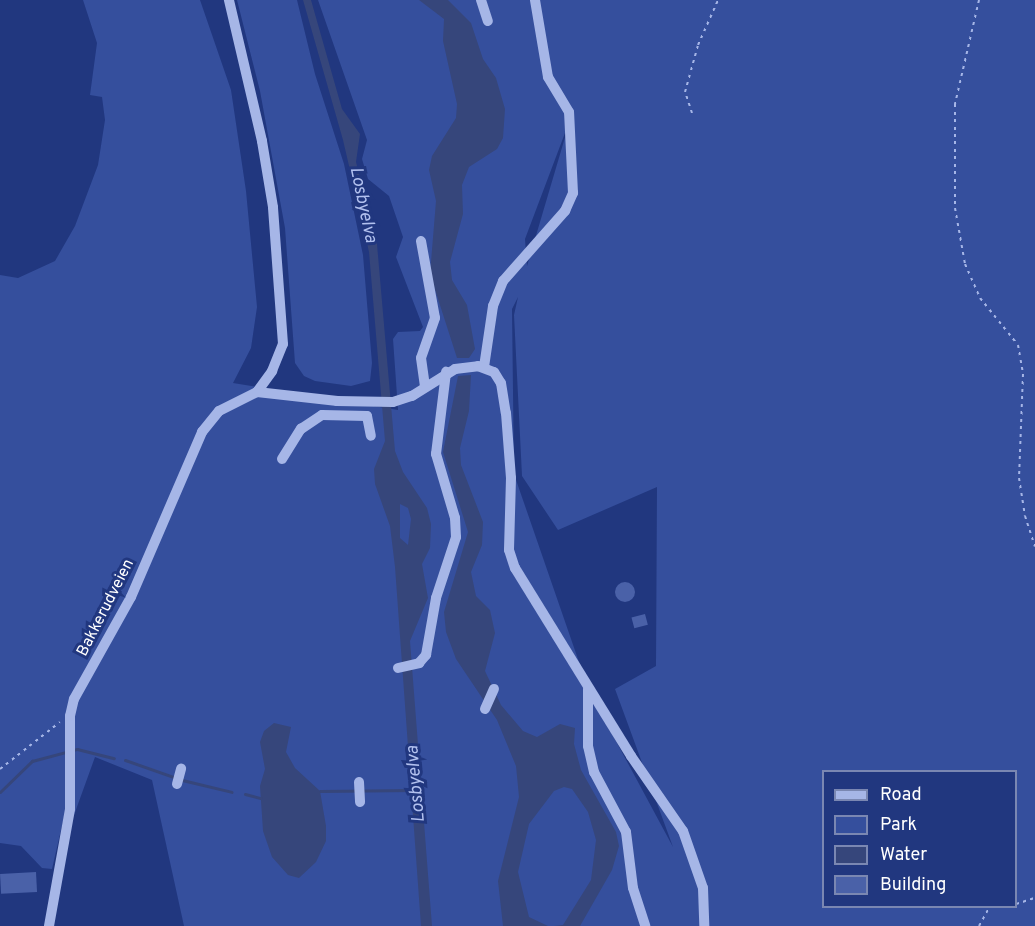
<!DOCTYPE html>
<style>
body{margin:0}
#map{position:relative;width:1035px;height:926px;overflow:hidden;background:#21377f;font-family:Overpass,sans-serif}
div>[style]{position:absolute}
.green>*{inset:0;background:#354f9d}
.water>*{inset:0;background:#36467b}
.stream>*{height:3px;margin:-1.5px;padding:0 1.5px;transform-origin:1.5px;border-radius:1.5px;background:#36467b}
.building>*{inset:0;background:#4a61a8;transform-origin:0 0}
.round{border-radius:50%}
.path>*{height:2px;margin-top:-1px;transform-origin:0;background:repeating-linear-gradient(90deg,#a6b6e7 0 3px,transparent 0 7.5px)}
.minor>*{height:10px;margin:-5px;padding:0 5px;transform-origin:5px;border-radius:5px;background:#a6b6e7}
span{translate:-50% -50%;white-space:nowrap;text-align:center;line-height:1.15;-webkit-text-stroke:6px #21377f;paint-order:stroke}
.street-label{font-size:16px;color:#fff}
.water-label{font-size:18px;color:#b2c1ef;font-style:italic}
.legend{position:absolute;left:822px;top:770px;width:195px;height:138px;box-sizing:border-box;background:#21377f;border:2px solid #7a87b2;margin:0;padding:8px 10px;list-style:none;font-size:18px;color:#fff}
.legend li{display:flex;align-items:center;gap:12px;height:30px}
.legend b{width:30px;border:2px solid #7a87b2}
</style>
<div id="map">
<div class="green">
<i style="clip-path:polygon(evenodd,83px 0,200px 0,231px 90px,246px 191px,257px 307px,251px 348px,233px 383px,398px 410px,393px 339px,398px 332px,420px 331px,423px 327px,396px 257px,403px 237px,389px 196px,368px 179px,362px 159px,367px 140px,318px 0,1035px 0,1035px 926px,184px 926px,152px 780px,95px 757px,73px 818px,64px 817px,52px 869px,42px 868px,21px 846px,0 843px,0 275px,18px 278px,55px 261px,75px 226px,98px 165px,105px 120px,102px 97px,90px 95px,97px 43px,83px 0,565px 133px,566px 134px,527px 266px,525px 239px,565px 133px,83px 0,518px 297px,514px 315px,522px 476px,558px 530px,657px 487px,656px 666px,615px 689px,673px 847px,589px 691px,514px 474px,512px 309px,518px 297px,83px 0,824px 772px,1016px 772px,1016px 906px,824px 906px,824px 772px)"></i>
<i style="clip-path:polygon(237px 0,297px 0,315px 74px,344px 164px,363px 255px,372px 363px,370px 381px,351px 386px,315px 381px,304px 376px,295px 363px,285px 228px,260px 91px)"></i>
</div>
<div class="water">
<i style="clip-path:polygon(evenodd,303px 0,311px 0,342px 109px,360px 134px,356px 162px,377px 244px,395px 451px,403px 472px,427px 508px,431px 524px,430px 548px,422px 564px,428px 598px,410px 641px,432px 926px,421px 926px,395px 567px,390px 526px,375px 484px,374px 469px,385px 441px,369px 252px,343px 140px,303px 0,400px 504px,408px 508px,411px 519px,408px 545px,400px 538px,400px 504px)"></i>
<i style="clip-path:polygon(419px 0,448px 0,471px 23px,483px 59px,496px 78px,505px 109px,503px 138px,497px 149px,469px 167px,462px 185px,463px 214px,450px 262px,452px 280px,467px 305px,475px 349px,469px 358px,457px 358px,430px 274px,436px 201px,429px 170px,432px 156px,456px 118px,457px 104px,443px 41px,444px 19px)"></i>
<i style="clip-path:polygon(471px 375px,469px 411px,460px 448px,461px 465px,483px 522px,482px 545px,471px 572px,476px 596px,490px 610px,495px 633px,485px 671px,501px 705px,523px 731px,537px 737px,560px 724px,575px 728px,574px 744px,581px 770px,616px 832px,619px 846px,612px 870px,580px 926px,554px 926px,563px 925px,591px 880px,596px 840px,588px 812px,572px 789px,564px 787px,554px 791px,529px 824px,518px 872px,529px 917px,548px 926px,503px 926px,498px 881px,519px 797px,516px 766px,497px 720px,456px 659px,446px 632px,444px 612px,468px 532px,443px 452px,458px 376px)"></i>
<i style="clip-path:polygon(274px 723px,291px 727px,286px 752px,295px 768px,320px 791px,326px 826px,326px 841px,316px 862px,299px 878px,288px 875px,272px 857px,263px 831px,260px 786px,265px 769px,260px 742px,264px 731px)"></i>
</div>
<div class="stream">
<i style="left:125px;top:760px;width:60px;rotate:19.3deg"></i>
<i style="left:182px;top:780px;width:51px;rotate:13.5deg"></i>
<i style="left:320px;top:791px;width:95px;rotate:-0.6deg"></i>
<i style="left:0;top:792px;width:45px;rotate:-44.1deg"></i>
<i style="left:32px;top:761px;width:47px;rotate:-14.9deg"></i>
<i style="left:77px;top:749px;width:38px;rotate:14deg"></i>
<i style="left:245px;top:794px;width:16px;rotate:15deg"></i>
</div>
<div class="building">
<i class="round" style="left:615px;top:582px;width:20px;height:20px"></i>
<i style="left:645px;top:614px;width:11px;height:14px;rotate:75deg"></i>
<i style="left:36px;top:872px;width:20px;height:36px;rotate:87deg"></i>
</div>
<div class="path">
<i style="left:979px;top:0;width:107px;rotate:103deg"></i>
<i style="left:955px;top:104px;width:104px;rotate:90deg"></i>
<i style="left:955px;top:208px;width:57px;rotate:79.9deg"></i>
<i style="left:965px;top:264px;width:37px;rotate:66deg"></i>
<i style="left:980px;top:298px;width:60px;rotate:51deg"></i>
<i style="left:1018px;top:345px;width:29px;rotate:80deg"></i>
<i style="left:1023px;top:374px;width:104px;rotate:92.2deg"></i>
<i style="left:1019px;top:478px;width:38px;rotate:81deg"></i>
<i style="left:1025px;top:516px;width:32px;rotate:72deg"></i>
<i style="left:692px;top:113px;width:22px;rotate:-108deg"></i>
<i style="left:685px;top:92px;width:49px;rotate:-74.5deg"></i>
<i style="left:698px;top:45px;width:49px;rotate:-66deg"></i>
<i style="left:0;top:769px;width:76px;rotate:-38.1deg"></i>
<i style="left:1016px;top:904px;width:20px;rotate:-18deg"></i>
<i style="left:979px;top:926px;width:23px;rotate:-61deg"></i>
</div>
<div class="minor">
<i style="left:481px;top:0;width:22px;rotate:72deg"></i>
<i style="left:421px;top:241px;width:78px;rotate:79.7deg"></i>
<i style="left:435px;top:318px;width:42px;rotate:109.3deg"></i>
<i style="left:421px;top:358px;width:28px;rotate:82deg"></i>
<i style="left:484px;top:367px;width:62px;rotate:-81.6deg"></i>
<i style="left:493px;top:306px;width:27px;rotate:-68deg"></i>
<i style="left:503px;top:281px;width:94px;rotate:-48.5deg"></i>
<i style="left:565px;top:211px;width:20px;rotate:-66deg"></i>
<i style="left:573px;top:193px;width:81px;rotate:-92.8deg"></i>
<i style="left:569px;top:112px;width:41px;rotate:-121deg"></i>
<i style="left:548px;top:77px;width:78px;rotate:-99.6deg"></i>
<i style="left:257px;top:392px;width:81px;rotate:6.4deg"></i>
<i style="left:337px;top:401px;width:56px;rotate:1deg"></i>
<i style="left:393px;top:402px;width:20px;rotate:-18deg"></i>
<i style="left:412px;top:396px;width:51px;rotate:-32.1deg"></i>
<i style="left:455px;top:369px;width:23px;rotate:-7deg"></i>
<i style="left:478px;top:366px;width:17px;rotate:21deg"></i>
<i style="left:494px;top:372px;width:13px;rotate:58deg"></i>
<i style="left:501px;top:383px;width:30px;rotate:81deg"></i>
<i style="left:506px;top:413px;width:65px;rotate:85.6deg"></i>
<i style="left:511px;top:478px;width:72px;rotate:91.6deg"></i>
<i style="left:509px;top:550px;width:19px;rotate:72deg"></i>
<i style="left:515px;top:568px;width:221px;rotate:58.3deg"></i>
<i style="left:631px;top:756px;width:91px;rotate:55.3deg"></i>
<i style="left:683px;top:831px;width:60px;rotate:70.7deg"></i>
<i style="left:703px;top:888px;width:38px;rotate:88deg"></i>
<i style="left:282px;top:459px;width:36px;rotate:-58deg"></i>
<i style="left:301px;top:429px;width:25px;rotate:-34deg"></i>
<i style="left:322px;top:415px;width:45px;rotate:1.3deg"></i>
<i style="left:367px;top:416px;width:20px;rotate:79deg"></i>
<i style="left:398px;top:668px;width:22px;rotate:-13deg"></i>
<i style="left:419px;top:663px;width:11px;rotate:-49deg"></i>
<i style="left:426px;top:655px;width:58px;rotate:-80deg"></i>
<i style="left:436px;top:598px;width:64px;rotate:-71.8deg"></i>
<i style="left:456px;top:537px;width:19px;rotate:-93deg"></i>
<i style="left:455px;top:518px;width:67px;rotate:-106.5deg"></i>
<i style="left:436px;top:454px;width:83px;rotate:-83deg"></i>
<i style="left:588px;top:689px;width:57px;rotate:90deg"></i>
<i style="left:588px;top:746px;width:27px;rotate:77deg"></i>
<i style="left:594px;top:772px;width:68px;rotate:61.9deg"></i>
<i style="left:626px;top:832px;width:56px;rotate:82.9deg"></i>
<i style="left:633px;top:888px;width:40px;rotate:72deg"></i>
<i style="left:485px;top:709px;width:22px;rotate:-66deg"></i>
<i style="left:359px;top:782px;width:20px;rotate:87deg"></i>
<i style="left:177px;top:784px;width:16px;rotate:-75deg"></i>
<i style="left:49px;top:926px;width:119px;rotate:-79.8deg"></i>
<i style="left:70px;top:809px;width:93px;rotate:-90deg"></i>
<i style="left:70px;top:716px;width:17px;rotate:-77deg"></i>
<i style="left:74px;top:699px;width:117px;rotate:-60.8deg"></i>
<i style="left:131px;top:597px;width:180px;rotate:-66.7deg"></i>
<i style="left:202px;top:432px;width:27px;rotate:-51deg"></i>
<i style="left:219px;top:411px;width:42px;rotate:-26.6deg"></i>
<i style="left:257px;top:392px;width:26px;rotate:-54deg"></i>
<i style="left:272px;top:371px;width:29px;rotate:-68deg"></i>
<i style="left:283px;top:344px;width:137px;rotate:-94.2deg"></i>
<i style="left:273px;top:207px;width:67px;rotate:-99.5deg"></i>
<i style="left:262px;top:141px;width:145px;rotate:-103.2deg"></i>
</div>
<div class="street-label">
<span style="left:106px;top:608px;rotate:-63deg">Bakkerudveien</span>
</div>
<div class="water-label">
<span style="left:362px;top:205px;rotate:78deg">Losbyelva</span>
<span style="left:417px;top:784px;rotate:-95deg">Losbyelva</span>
</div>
<ul class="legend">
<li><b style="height:8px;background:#a6b6e7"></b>Road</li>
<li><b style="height:16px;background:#354f9d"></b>Park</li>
<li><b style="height:16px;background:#36467b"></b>Water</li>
<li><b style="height:16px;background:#4a61a8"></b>Building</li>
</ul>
</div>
